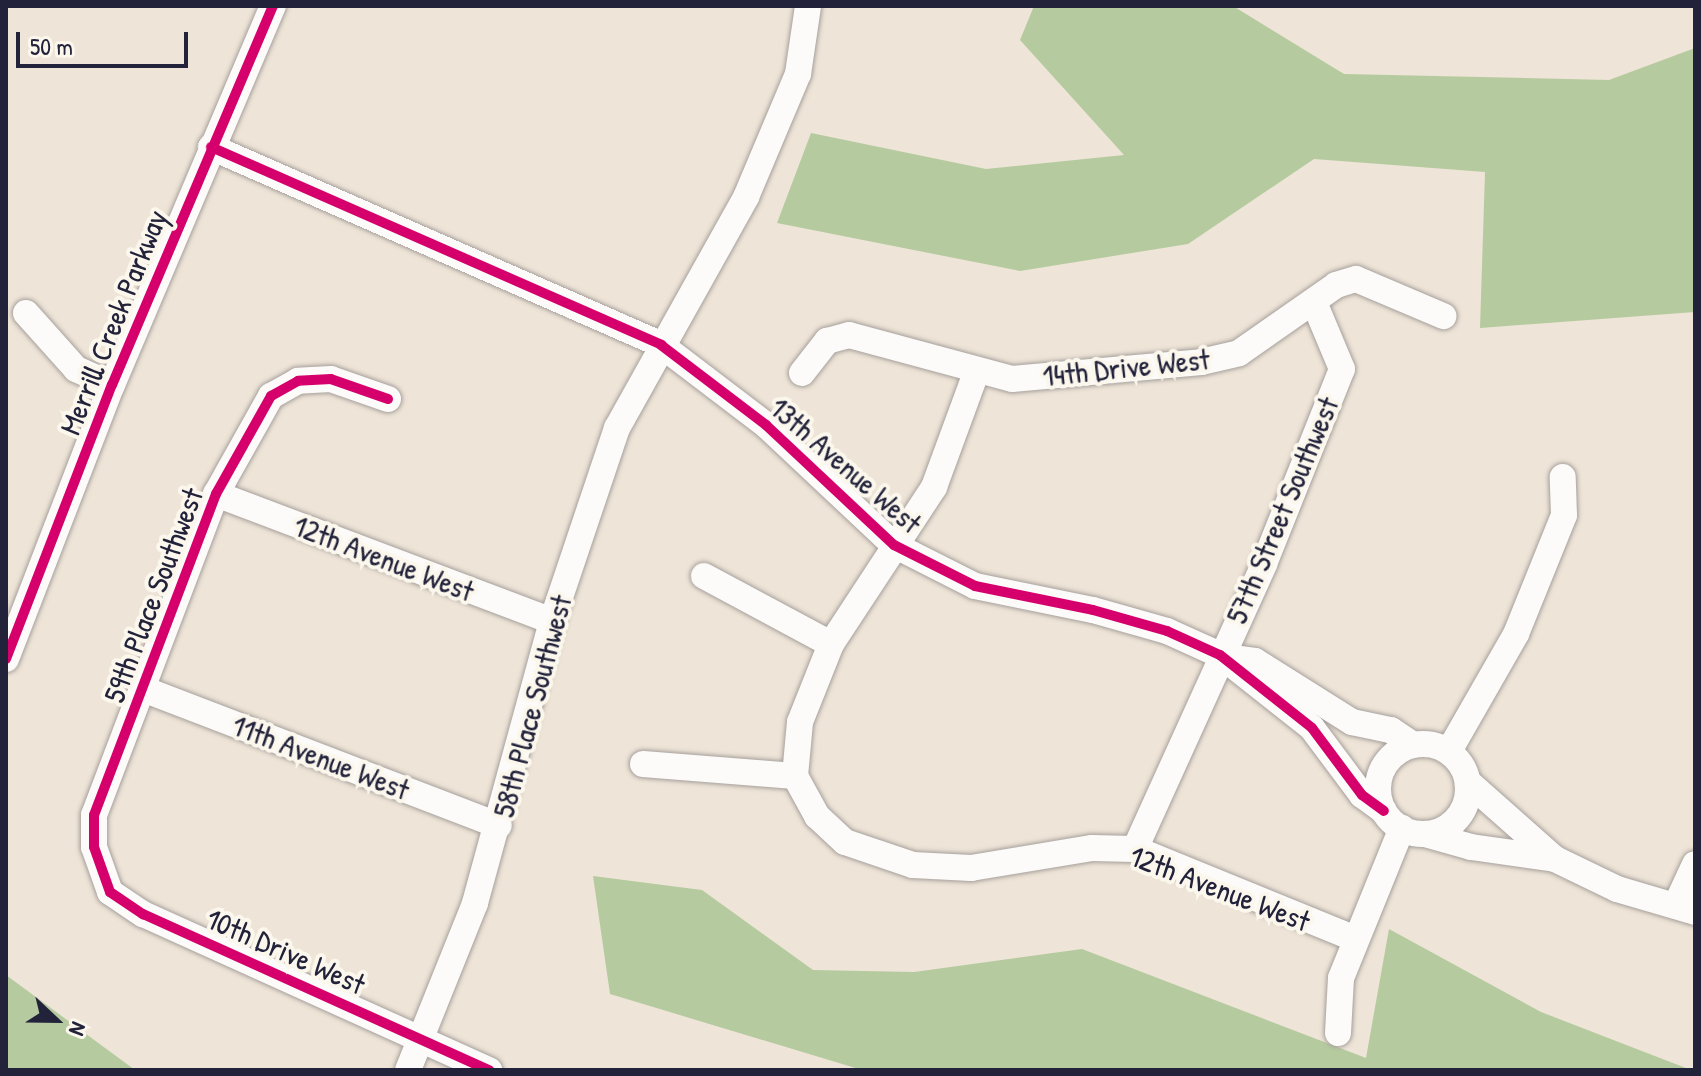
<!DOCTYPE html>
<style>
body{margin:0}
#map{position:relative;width:1701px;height:1076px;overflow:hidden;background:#eee4d7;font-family:"Patrick Hand",sans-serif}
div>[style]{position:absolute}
.forest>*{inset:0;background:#b5cb9f}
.roads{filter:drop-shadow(0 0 2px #a6a09c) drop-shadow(0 0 2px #a6a09c)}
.minor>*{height:26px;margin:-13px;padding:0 13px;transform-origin:13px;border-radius:13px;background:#fcfbf9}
.minor>.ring{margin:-13px;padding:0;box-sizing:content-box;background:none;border:26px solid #fcfbf9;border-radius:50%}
.cycleway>*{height:10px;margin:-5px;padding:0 5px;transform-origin:5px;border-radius:5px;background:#d6006c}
span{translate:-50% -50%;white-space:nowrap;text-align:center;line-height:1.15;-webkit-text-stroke:8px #fbf7ec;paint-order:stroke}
.street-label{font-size:30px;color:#22223b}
.frame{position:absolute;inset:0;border:8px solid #22223b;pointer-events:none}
.north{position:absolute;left:16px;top:980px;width:80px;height:80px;-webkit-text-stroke:6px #fbf7ec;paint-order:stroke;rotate:112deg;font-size:22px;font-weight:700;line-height:32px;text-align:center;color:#22223b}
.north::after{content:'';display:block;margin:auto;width:28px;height:36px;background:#22223b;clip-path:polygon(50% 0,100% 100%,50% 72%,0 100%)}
.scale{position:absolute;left:16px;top:32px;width:172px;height:36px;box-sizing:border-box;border:4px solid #22223b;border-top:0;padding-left:10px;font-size:24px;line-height:28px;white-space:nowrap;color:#22223b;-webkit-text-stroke:6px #fbf7ec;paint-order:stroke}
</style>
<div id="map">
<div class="forest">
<i style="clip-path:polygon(1034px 6px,1233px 6px,1344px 74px,1609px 80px,1695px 48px,1695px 312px,1480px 328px,1485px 172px,1314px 159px,1188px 244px,1020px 271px,777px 223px,811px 133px,986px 169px,1124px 155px,1020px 40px)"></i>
<i style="clip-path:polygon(593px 876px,702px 890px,813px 970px,914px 972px,1082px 949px,1366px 1058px,1389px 929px,1541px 1012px,1691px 1070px,862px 1070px,610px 994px)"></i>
<i style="clip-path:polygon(6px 975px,135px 1070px,6px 1070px)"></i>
</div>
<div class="roads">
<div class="minor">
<i style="left:211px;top:147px;width:492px;rotate:23.7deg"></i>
<i style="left:661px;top:345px;width:132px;rotate:37.3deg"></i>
<i style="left:766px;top:425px;width:175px;rotate:43.2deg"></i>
<i style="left:894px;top:545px;width:91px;rotate:26.8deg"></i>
<i style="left:975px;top:586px;width:120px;rotate:11.5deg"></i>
<i style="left:1093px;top:610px;width:77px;rotate:15.8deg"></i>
<i style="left:1167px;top:631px;width:58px;rotate:24.4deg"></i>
<i style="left:1220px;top:655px;width:117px;rotate:38.4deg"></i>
<i style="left:1312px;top:728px;width:84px;rotate:53.3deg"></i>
<i style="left:1362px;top:795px;width:27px;rotate:36deg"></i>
<i style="left:26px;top:313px;width:75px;rotate:48.2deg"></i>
<i style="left:76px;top:369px;width:39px;rotate:24deg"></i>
<i style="left:802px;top:373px;width:41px;rotate:-52deg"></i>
<i style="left:827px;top:341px;width:23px;rotate:-15deg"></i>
<i style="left:849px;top:335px;width:169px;rotate:15.1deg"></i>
<i style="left:1012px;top:379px;width:190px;rotate:-5.1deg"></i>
<i style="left:1201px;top:362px;width:39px;rotate:-13deg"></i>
<i style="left:1239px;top:353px;width:118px;rotate:-35deg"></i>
<i style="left:1336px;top:285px;width:21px;rotate:-17deg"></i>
<i style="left:1356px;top:279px;width:95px;rotate:23deg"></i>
<i style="left:388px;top:399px;width:60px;rotate:-160.7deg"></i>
<i style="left:331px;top:379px;width:33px;rotate:177deg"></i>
<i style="left:298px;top:381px;width:31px;rotate:151deg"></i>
<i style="left:271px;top:396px;width:112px;rotate:119.3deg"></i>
<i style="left:216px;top:494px;width:343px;rotate:110.8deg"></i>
<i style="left:94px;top:815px;width:32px;rotate:90deg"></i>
<i style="left:94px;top:847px;width:48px;rotate:70.4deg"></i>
<i style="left:110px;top:892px;width:40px;rotate:34deg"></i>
<i style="left:143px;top:914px;width:380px;rotate:24.3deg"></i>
<i style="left:216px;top:494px;width:359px;rotate:20.7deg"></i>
<i style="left:704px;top:576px;width:144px;rotate:28.2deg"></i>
<i style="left:1227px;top:657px;width:28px;rotate:8deg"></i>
<i style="left:1255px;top:661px;width:115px;rotate:32.2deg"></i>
<i style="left:1352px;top:722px;width:40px;rotate:12deg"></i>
<i style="left:1391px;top:730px;width:27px;rotate:34deg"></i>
<i style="left:6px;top:659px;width:294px;rotate:-68.9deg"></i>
<i style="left:112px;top:385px;width:412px;rotate:-67deg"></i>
<i style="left:143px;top:689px;width:381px;rotate:21deg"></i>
<i class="ring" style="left:1378px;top:744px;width:64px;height:64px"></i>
<i style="left:1449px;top:751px;width:135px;rotate:-60.2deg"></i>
<i style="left:1516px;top:634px;width:128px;rotate:-68deg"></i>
<i style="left:1564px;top:515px;width:38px;rotate:-92deg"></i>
<i style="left:643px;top:764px;width:152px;rotate:4.5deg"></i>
<i style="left:795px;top:776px;width:46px;rotate:61.2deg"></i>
<i style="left:817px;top:816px;width:38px;rotate:43deg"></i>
<i style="left:845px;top:842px;width:72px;rotate:18.7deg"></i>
<i style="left:913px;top:865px;width:58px;rotate:3deg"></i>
<i style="left:971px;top:868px;width:123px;rotate:-9.4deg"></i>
<i style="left:1092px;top:848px;width:43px;rotate:1.3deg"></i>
<i style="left:1135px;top:849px;width:238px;rotate:22.2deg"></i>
<i style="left:795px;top:776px;width:54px;rotate:-84.7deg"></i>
<i style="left:800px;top:722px;width:84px;rotate:-68.3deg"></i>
<i style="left:831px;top:644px;width:188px;rotate:-56.7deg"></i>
<i style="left:934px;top:487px;width:121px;rotate:-69.8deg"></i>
<i style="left:1468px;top:782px;width:116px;rotate:41.5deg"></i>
<i style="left:1555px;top:859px;width:69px;rotate:25.8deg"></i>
<i style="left:1617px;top:889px;width:81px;rotate:16.4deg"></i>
<i style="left:1425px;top:834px;width:48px;rotate:15.8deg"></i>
<i style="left:1471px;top:847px;width:85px;rotate:8.1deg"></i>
<i style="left:1135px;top:849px;width:313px;rotate:-65.6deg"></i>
<i style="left:1264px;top:564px;width:210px;rotate:-68.2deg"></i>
<i style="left:1342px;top:369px;width:73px;rotate:-112.7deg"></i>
<i style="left:1676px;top:905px;width:45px;rotate:-65.1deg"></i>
<i style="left:1338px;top:1033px;width:55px;rotate:-86.9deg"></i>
<i style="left:1341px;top:978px;width:162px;rotate:-67.9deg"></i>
<i style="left:408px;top:1070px;width:180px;rotate:-68.1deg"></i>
<i style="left:475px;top:903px;width:292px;rotate:-74.7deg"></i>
<i style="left:552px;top:621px;width:204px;rotate:-71.4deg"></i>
<i style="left:617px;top:428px;width:265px;rotate:-60.8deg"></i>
<i style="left:746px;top:197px;width:134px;rotate:-67.1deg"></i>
<i style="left:798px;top:74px;width:69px;rotate:-81.6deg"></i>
</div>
</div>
<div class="cycleway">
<i style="left:211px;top:147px;width:492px;rotate:23.7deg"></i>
<i style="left:661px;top:345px;width:132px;rotate:37.3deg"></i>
<i style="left:766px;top:425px;width:175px;rotate:43.2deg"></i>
<i style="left:894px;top:545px;width:91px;rotate:26.8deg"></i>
<i style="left:975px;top:586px;width:120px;rotate:11.5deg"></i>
<i style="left:1093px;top:610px;width:77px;rotate:15.8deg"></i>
<i style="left:1167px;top:631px;width:58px;rotate:24.4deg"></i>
<i style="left:1220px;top:655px;width:117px;rotate:38.4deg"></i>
<i style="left:1312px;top:728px;width:84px;rotate:53.3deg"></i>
<i style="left:1362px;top:795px;width:27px;rotate:36deg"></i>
<i style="left:388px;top:399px;width:60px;rotate:-160.7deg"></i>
<i style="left:331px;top:379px;width:33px;rotate:177deg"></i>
<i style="left:298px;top:381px;width:31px;rotate:151deg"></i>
<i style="left:271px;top:396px;width:112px;rotate:119.3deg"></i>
<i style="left:216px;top:494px;width:343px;rotate:110.8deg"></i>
<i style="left:94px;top:815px;width:32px;rotate:90deg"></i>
<i style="left:94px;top:847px;width:48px;rotate:70.4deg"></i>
<i style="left:110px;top:892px;width:40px;rotate:34deg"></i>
<i style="left:143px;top:914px;width:380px;rotate:24.3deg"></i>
<i style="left:6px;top:659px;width:294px;rotate:-68.9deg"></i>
<i style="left:112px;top:385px;width:412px;rotate:-67deg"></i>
</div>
<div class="street-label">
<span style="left:113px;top:322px;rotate:-68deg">Merrill Creek Parkway</span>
<span style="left:1126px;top:367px;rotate:-6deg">14th Drive West</span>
<span style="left:846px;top:465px;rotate:41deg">13th Avenue West</span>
<span style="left:1282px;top:510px;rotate:-67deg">57th Street Southwest</span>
<span style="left:384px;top:558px;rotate:21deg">12th Avenue West</span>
<span style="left:153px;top:595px;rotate:-69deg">59th Place Southwest</span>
<span style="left:532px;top:706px;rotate:-75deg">58th Place Southwest</span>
<span style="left:321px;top:757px;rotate:21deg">11th Avenue West</span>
<span style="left:1220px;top:888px;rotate:21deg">12th Avenue West</span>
<span style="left:286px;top:951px;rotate:24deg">10th Drive West</span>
</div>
<div class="frame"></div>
<div class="north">N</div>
<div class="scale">50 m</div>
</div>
